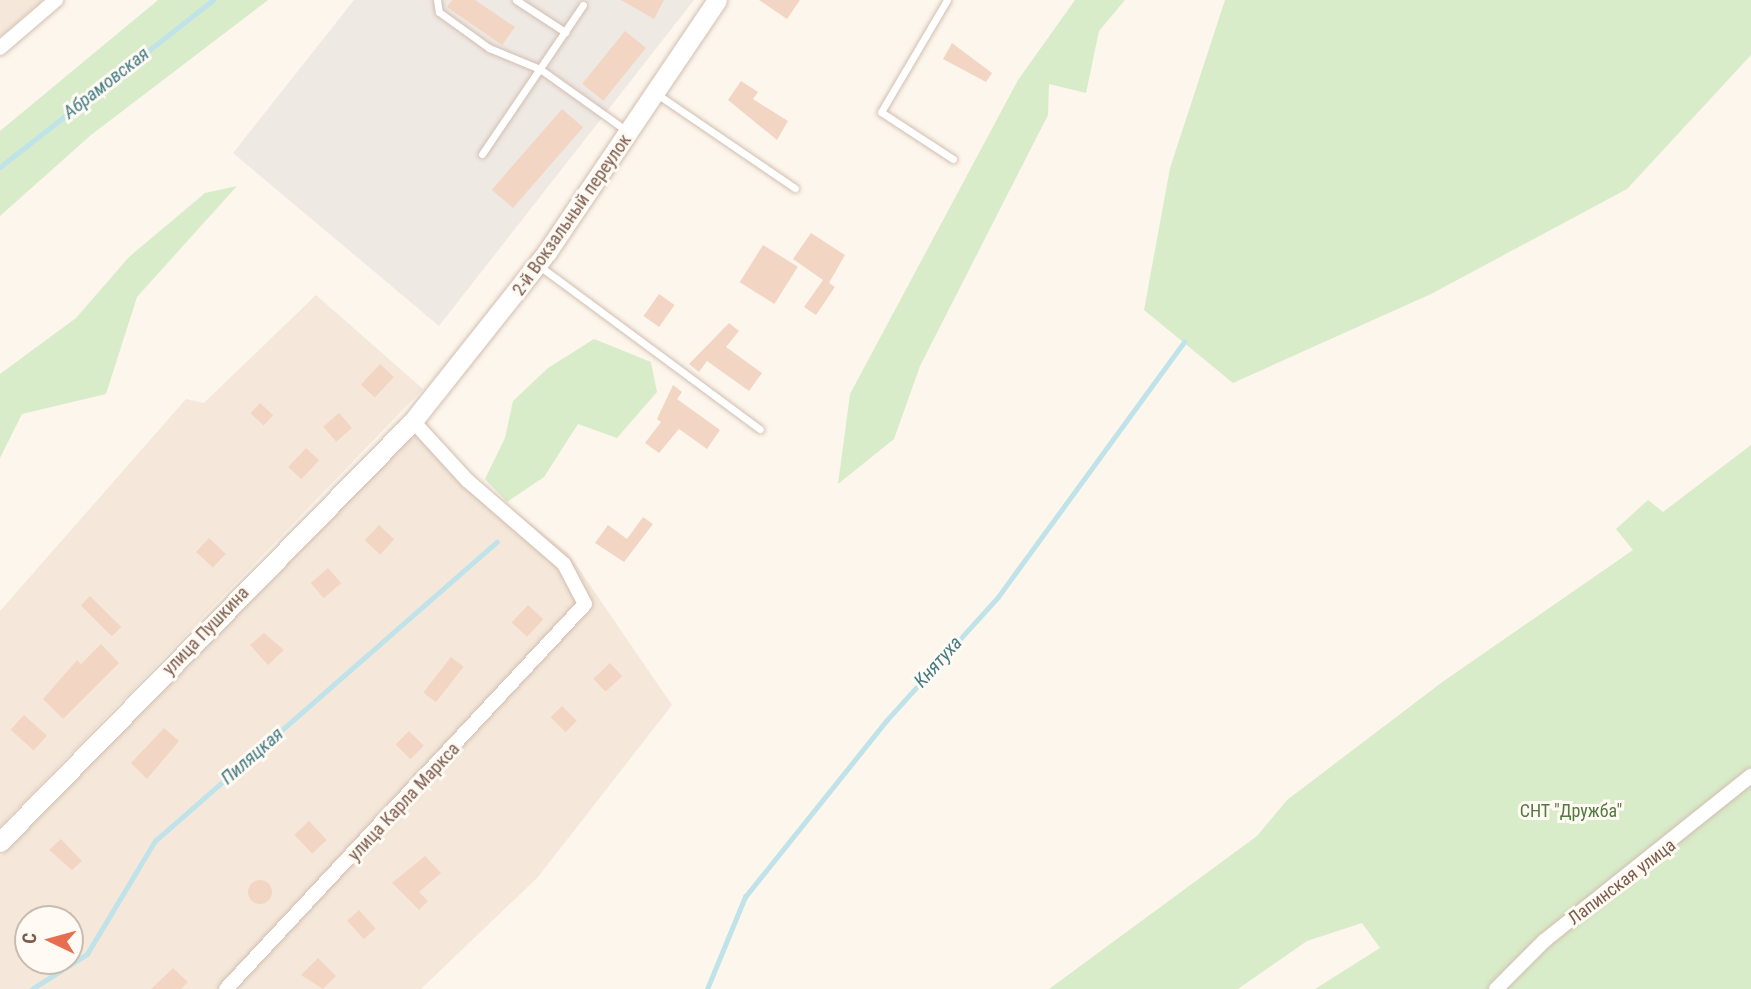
<!DOCTYPE html>
<meta charset="utf-8">
<style>
body{margin:0}
#map{position:relative;width:1751px;height:989px;overflow:hidden;background:#fdf6ec;font-family:"Roboto Condensed",sans-serif}
div>[style]{position:absolute}
.residential>*{inset:0;background:#f5e8da}
.industrial>*{inset:0;background:#efe9e4}
.green>*{inset:0;background:#d8ecc9}
.stream>*{height:4.5px;margin:-2.25px;padding:0 2.25px;transform-origin:2.25px;border-radius:2.25px;background:#bfe3e8}
.building>*{inset:0;background:#f3d5c3;transform-origin:0 0}
.round{border-radius:50%}
.roads{filter:drop-shadow(0 0 2px #d1beb0) drop-shadow(0 0 2px #d1beb0)}
.lane>*{height:7px;margin:-3.5px;padding:0 3.5px;transform-origin:3.5px;border-radius:3.5px;background:#fff}
.street>*{height:14px;margin:-7px;padding:0 7px;transform-origin:7px;border-radius:7px;background:#fff}
.secondary>*{height:19px;margin:-9.5px;padding:0 9.5px;transform-origin:9.5px;border-radius:9.5px;background:#fff}
span{translate:-50% -50%;white-space:nowrap;text-align:center;line-height:1.15;-webkit-text-stroke:6px #fffaf3;paint-order:stroke}
.street-label{font-size:18px;color:#7a5c4d}
.park-label{font-size:18px;color:#537a41}
.water-label{font-size:19px;color:#437c86;font-style:italic}
.north{position:absolute;left:14px;top:905px;width:70px;height:70px;box-sizing:border-box;background:#fffaf3;border:2px solid #cabbb1;border-radius:50%;rotate:275deg;font-size:19px;font-weight:700;line-height:28px;text-align:center;color:#7a5c4d}
.north::after{content:'';display:block;margin:auto;width:24px;height:32px;background:#e76f51;clip-path:polygon(50% 0,100% 100%,50% 72%,0 100%)}
</style>
<div id="map">
<div class="residential">
<i style="clip-path:polygon(0 0,43px 0,0 37px)"></i>
<i style="clip-path:polygon(316px 295px,423px 389px,0 827px,0 611px,186px 399px,204px 403px)"></i>
<i style="clip-path:polygon(evenodd,431px 433px,471px 477px,568px 553px,672px 705px,538px 877px,421px 989px,0 989px,0 857px,407px 439px,431px 433px,28px 919px,70px 919px,70px 961px,28px 961px,28px 919px)"></i>
</div>
<div class="industrial">
<i style="clip-path:polygon(354px 0,694px 0,439px 326px,233px 153px)"></i>
</div>
<div class="green">
<i style="clip-path:polygon(158px 0,268px 0,91px 135px,0 216px,0 131px)"></i>
<i style="clip-path:polygon(1075px 0,1125px 0,1099px 31px,1086px 93px,1049px 84px,1048px 115px,920px 366px,894px 439px,838px 484px,850px 394px,1018px 80px)"></i>
<i style="clip-path:polygon(1225px 0,1751px 0,1751px 55px,1627px 189px,1431px 294px,1233px 383px,1144px 310px,1170px 168px)"></i>
<i style="clip-path:polygon(237px 186px,137px 297px,106px 394px,22px 414px,0 458px,0 374px,76px 318px,129px 257px,205px 193px)"></i>
<i style="clip-path:polygon(594px 339px,651px 362px,657px 392px,617px 438px,578px 424px,544px 477px,507px 502px,485px 479px,505px 438px,513px 401px,548px 368px)"></i>
<i style="clip-path:polygon(1751px 445px,1751px 989px,1315px 989px,1380px 948px,1362px 923px,1307px 941px,1238px 989px,1049px 989px,1257px 836px,1287px 800px,1441px 683px,1633px 550px,1616px 529px,1648px 500px,1663px 512px)"></i>
</div>
<div class="stream">
<i style="left:0;top:167px;width:271px;rotate:-38.1deg"></i>
<i style="left:32px;top:989px;width:65px;rotate:-32.5deg"></i>
<i style="left:87px;top:954px;width:132px;rotate:-59deg"></i>
<i style="left:155px;top:841px;width:454px;rotate:-41.2deg"></i>
<i style="left:707px;top:989px;width:100px;rotate:-67.6deg"></i>
<i style="left:745px;top:897px;width:226px;rotate:-51.3deg"></i>
<i style="left:886px;top:721px;width:167px;rotate:-47.9deg"></i>
<i style="left:998px;top:597px;width:316px;rotate:-53.9deg"></i>
</div>
<div class="building">
<i style="clip-path:polygon(452px 0,475px 0,515px 27px,502px 45px,447px 7px)"></i>
<i style="clip-path:polygon(621px 0,664px 0,654px 19px)"></i>
<i style="clip-path:polygon(759px 0,800px 0,787px 19px)"></i>
<i style="left:625px;top:31px;width:27px;height:68px;rotate:39deg"></i>
<i style="clip-path:polygon(952px 43px,992px 73px,986px 82px,943px 59px)"></i>
<i style="clip-path:polygon(741px 81px,758px 92px,753px 99px,788px 121px,777px 140px,728px 100px)"></i>
<i style="left:562px;top:109px;width:28px;height:107px;rotate:41deg"></i>
<i style="clip-path:polygon(811px 233px,845px 255px,829px 283px,835px 287px,816px 315px,804px 307px,823px 280px,793px 259px)"></i>
<i style="left:763px;top:245px;width:41px;height:44px;rotate:32deg"></i>
<i style="left:659px;top:294px;width:19px;height:27px;rotate:35deg"></i>
<i style="clip-path:polygon(729px 323px,739px 331px,726px 347px,762px 373px,749px 391px,707px 361px,699px 372px,689px 364px)"></i>
<i style="left:380px;top:364px;width:19px;height:28px;rotate:43deg"></i>
<i style="clip-path:polygon(673px 385px,682px 392px,677px 399px,720px 430px,707px 449px,679px 429px,659px 453px,645px 443px,661px 422px,657px 419px)"></i>
<i style="left:260px;top:403px;width:18px;height:14px;rotate:43deg"></i>
<i style="left:339px;top:413px;width:20px;height:21px;rotate:49deg"></i>
<i style="left:306px;top:448px;width:18px;height:26px;rotate:43deg"></i>
<i style="clip-path:polygon(643px 517px,653px 524px,624px 562px,595px 543px,608px 525px,627px 539px)"></i>
<i style="left:379px;top:525px;width:21px;height:21px;rotate:43deg"></i>
<i style="left:209px;top:538px;width:23px;height:19px;rotate:43deg"></i>
<i style="left:328px;top:568px;width:20px;height:23px;rotate:49deg"></i>
<i style="left:90px;top:596px;width:44px;height:13px;rotate:45deg"></i>
<i style="left:528px;top:605px;width:21px;height:24px;rotate:43deg"></i>
<i style="clip-path:polygon(264px 633px,284px 650px,268px 665px,250px 645px)"></i>
<i style="clip-path:polygon(101px 644px,119px 663px,63px 719px,43px 699px,77px 660px,81px 664px)"></i>
<i style="left:451px;top:657px;width:16px;height:45px;rotate:38deg"></i>
<i style="left:610px;top:663px;width:18px;height:23px;rotate:47deg"></i>
<i style="left:562px;top:706px;width:21px;height:16px;rotate:45deg"></i>
<i style="left:24px;top:715px;width:31px;height:20px;rotate:42deg"></i>
<i style="clip-path:polygon(164px 728px,179px 741px,147px 779px,131px 763px)"></i>
<i style="left:409px;top:731px;width:21px;height:19px;rotate:45deg"></i>
<i style="left:309px;top:821px;width:26px;height:20px;rotate:47deg"></i>
<i style="clip-path:polygon(61px 839px,82px 861px,72px 870px,49px 850px)"></i>
<i style="clip-path:polygon(425px 856px,441px 873px,419px 892px,428px 901px,419px 910px,392px 883px)"></i>
<i class="round" style="left:248px;top:880px;width:24px;height:24px"></i>
<i style="left:359px;top:910px;width:25px;height:16px;rotate:48deg"></i>
<i style="clip-path:polygon(318px 958px,336px 976px,323px 989px,301px 975px)"></i>
<i style="clip-path:polygon(173px 968px,188px 982px,181px 989px,151px 989px)"></i>
</div>
<div class="roads">
<div class="lane">
<i style="left:437px;top:0;width:12px;rotate:81deg"></i>
<i style="left:439px;top:12px;width:62px;rotate:35.8deg"></i>
<i style="left:489px;top:48px;width:55px;rotate:22.4deg"></i>
<i style="left:540px;top:69px;width:107px;rotate:35.5deg"></i>
<i style="left:516px;top:0;width:59px;rotate:33.1deg"></i>
<i style="left:947px;top:0;width:130px;rotate:120.5deg"></i>
<i style="left:881px;top:112px;width:86px;rotate:33.1deg"></i>
<i style="left:657px;top:94px;width:167px;rotate:34.3deg"></i>
<i style="left:482px;top:154px;width:180px;rotate:-55.9deg"></i>
<i style="left:538px;top:265px;width:276px;rotate:36.5deg"></i>
</div>
<div class="street">
<i style="left:0;top:48px;width:74px;rotate:-40.6deg"></i>
<i style="left:226px;top:989px;width:526px;rotate:-47deg"></i>
<i style="left:585px;top:604px;width:45px;rotate:-117.7deg"></i>
<i style="left:564px;top:564px;width:128px;rotate:-139.1deg"></i>
<i style="left:467px;top:480px;width:80px;rotate:-132.5deg"></i>
<i style="left:1496px;top:989px;width:68px;rotate:-45deg"></i>
<i style="left:1544px;top:941px;width:265px;rotate:-38.6deg"></i>
</div>
<div class="secondary">
<i style="left:0;top:842px;width:590px;rotate:-45.55deg"></i>
<i style="left:413px;top:421px;width:216px;rotate:-51.6deg"></i>
<i style="left:547px;top:252px;width:304px;rotate:-56deg"></i>
</div>
</div>
<div class="street-label">
<span style="left:572px;top:215px;rotate:-55deg">2-й Вокзальный переулок</span>
<span style="left:206px;top:631px;rotate:-46deg">улица Пушкина</span>
<span style="left:404px;top:802px;rotate:-47deg">улица Карла Маркса</span>
<span style="left:1622px;top:882px;rotate:-37deg">Лапинская улица</span>
</div>
<div class="park-label">
<span style="left:1571px;top:811px">СНТ "Дружба"</span>
</div>
<div class="water-label">
<span style="left:106px;top:83px;rotate:-38deg">Абрамовская</span>
<span style="left:938px;top:662px;rotate:-48deg">Княтуха</span>
<span style="left:252px;top:756px;rotate:-41deg">Пиляцкая</span>
</div>
<div class="north">С</div>
</div>
